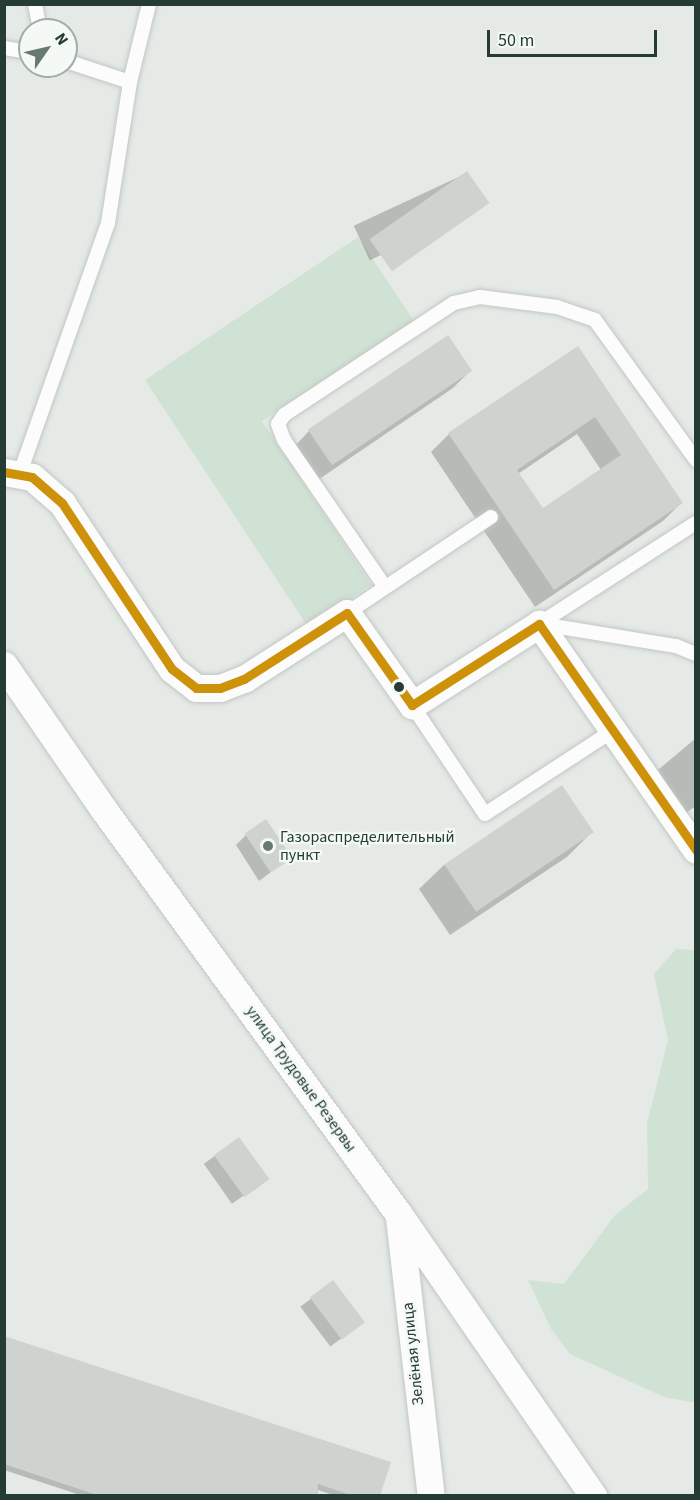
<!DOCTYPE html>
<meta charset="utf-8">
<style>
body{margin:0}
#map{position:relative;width:700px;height:1500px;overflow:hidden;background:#e5eae7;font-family:"Source Sans 3",sans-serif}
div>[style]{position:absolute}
.green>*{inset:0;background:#d0e2d3}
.shadow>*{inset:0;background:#0003;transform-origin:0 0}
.building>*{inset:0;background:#ced3d0;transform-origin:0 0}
.roads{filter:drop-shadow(0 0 2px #c2c7c4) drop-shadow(0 0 2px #c2c7c4)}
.lane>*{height:14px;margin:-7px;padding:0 7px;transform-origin:7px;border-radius:7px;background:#fbfcfb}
.street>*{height:27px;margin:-13.5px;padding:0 13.5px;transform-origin:13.5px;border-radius:13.5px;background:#fbfcfb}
.bus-1>*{height:9px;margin:-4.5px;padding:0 4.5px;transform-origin:4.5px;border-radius:4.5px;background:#cd910a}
.dots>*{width:16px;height:16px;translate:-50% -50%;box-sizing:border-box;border:3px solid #f4f9f6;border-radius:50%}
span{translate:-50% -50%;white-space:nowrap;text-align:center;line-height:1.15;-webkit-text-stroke:4.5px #f4f9f6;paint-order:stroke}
.poi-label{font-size:16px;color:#243c33}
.left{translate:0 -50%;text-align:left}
.street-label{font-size:16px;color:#243c33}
.frame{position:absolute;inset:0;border:6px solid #243c33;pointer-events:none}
.north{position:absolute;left:18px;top:18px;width:60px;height:60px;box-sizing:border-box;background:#f4f9f6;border:2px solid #a1ada8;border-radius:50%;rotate:56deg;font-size:16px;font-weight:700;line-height:24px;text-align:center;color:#243c33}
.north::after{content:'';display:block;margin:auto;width:21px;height:27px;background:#687972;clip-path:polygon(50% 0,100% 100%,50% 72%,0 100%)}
.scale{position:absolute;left:487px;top:30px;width:170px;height:27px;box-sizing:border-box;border:3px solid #243c33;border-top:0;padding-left:8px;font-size:18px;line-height:21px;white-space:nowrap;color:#243c33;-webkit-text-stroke:4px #f4f9f6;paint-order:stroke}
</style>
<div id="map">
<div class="green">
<i style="clip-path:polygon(358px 237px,414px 321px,262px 421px,371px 585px,308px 627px,145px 380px)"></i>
<i style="clip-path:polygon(676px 949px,696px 950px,696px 1401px,691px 1402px,664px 1397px,570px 1354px,551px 1329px,528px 1280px,564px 1284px,615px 1215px,648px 1189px,647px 1123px,668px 1040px,654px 974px)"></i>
</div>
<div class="shadow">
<i style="left:467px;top:173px;width:38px;height:125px;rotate:65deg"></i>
<i style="clip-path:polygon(evenodd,577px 348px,681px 503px,663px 521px,535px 607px,431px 452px,449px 434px,577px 348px,577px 434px,601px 470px,542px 510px,518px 474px,577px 434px)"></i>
<i style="clip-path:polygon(470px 371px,453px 388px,315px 482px,292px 449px,309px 431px)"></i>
<i style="clip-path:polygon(696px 738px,696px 806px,680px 817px,652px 775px)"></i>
<i style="clip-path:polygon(592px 832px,567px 857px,450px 935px,419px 889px,444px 865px)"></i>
<i style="clip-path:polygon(246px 835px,290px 858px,259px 881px,236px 845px)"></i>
<i style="left:239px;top:1139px;width:49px;height:43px;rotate:55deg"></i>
<i style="left:333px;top:1282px;width:50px;height:41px;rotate:53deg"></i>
<i style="clip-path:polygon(4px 1338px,379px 1496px,336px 1496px,318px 1490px,317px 1496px,83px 1496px,4px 1470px)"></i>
</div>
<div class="building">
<i style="left:467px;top:171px;width:39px;height:119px;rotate:55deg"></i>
<i style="left:448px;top:335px;width:43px;height:169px;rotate:56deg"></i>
<i style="clip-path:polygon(evenodd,578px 346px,683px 503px,554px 590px,448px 433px,578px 346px,595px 417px,621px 455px,543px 508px,517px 470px,595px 417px)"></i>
<i style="left:562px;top:785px;width:57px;height:142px;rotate:56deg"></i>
<i style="left:266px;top:819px;width:47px;height:26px;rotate:56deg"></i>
<i style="left:239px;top:1137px;width:52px;height:31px;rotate:54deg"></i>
<i style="left:333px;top:1280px;width:53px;height:29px;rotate:53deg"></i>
<i style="clip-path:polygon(4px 1336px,391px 1462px,380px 1496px,353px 1496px,318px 1484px,317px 1496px,100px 1496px,4px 1464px)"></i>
</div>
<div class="roads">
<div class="lane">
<i style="left:35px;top:4px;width:26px;rotate:79deg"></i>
<i style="left:4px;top:48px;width:26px;rotate:9deg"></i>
<i style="left:66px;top:61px;width:67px;rotate:18.2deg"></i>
<i style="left:20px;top:473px;width:265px;rotate:-70.6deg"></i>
<i style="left:108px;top:223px;width:143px;rotate:-81.1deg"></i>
<i style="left:130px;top:82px;width:80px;rotate:-76.3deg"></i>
<i style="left:385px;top:587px;width:178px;rotate:-124.5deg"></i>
<i style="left:284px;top:440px;width:17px;rotate:-111deg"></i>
<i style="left:278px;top:424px;width:11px;rotate:-56deg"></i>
<i style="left:284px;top:415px;width:204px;rotate:-33.4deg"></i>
<i style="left:454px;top:303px;width:27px;rotate:-13deg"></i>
<i style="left:480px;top:297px;width:78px;rotate:7.4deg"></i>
<i style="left:557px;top:307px;width:40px;rotate:18.9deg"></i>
<i style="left:595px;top:320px;width:173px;rotate:54.2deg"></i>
<i style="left:347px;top:613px;width:173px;rotate:-33.7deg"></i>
<i style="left:539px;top:624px;width:187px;rotate:-32.8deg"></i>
<i style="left:541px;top:624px;width:137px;rotate:9.3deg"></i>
<i style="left:676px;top:646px;width:22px;rotate:22deg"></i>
<i style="left:412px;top:705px;width:131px;rotate:56.2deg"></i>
<i style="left:485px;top:814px;width:154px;rotate:-33.1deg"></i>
</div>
<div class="street">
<i style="left:4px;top:472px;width:28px;rotate:10deg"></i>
<i style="left:32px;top:477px;width:40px;rotate:41deg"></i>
<i style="left:62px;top:503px;width:199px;rotate:56.5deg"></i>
<i style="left:172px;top:669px;width:31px;rotate:38deg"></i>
<i style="left:196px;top:688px;width:24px"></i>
<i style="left:220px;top:688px;width:26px;rotate:-21deg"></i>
<i style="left:244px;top:679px;width:122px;rotate:-32.7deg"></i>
<i style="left:347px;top:613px;width:113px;rotate:54.8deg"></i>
<i style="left:412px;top:705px;width:151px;rotate:-32.5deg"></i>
<i style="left:539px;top:624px;width:275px;rotate:55.2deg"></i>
<i style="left:4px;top:665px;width:176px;rotate:55.4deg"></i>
<i style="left:104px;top:810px;width:499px;rotate:53.9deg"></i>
<i style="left:398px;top:1213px;width:344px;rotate:55.4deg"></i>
<i style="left:399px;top:1217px;width:281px;rotate:83.5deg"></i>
</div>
</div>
<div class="bus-1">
<i style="left:4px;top:472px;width:28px;rotate:10deg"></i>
<i style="left:32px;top:477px;width:40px;rotate:41deg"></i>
<i style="left:62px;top:503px;width:199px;rotate:56.5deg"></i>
<i style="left:172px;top:669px;width:31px;rotate:38deg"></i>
<i style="left:196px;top:688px;width:24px"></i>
<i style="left:220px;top:688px;width:26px;rotate:-21deg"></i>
<i style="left:244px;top:679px;width:122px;rotate:-32.7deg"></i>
<i style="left:347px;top:613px;width:113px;rotate:54.8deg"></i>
<i style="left:412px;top:705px;width:151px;rotate:-32.5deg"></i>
<i style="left:539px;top:624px;width:275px;rotate:55.2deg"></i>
</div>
<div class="dots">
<i style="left:399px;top:687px;background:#243c33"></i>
<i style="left:268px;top:846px;background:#687972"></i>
</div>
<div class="poi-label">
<span class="left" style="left:280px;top:846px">Газораспределительный<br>пункт</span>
</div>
<div class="street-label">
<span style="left:301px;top:1079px;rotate:54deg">улица Трудовые Резервы</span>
<span style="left:413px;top:1354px;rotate:-96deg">Зелёная улица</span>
</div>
<div class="frame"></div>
<div class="north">N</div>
<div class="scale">50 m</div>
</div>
